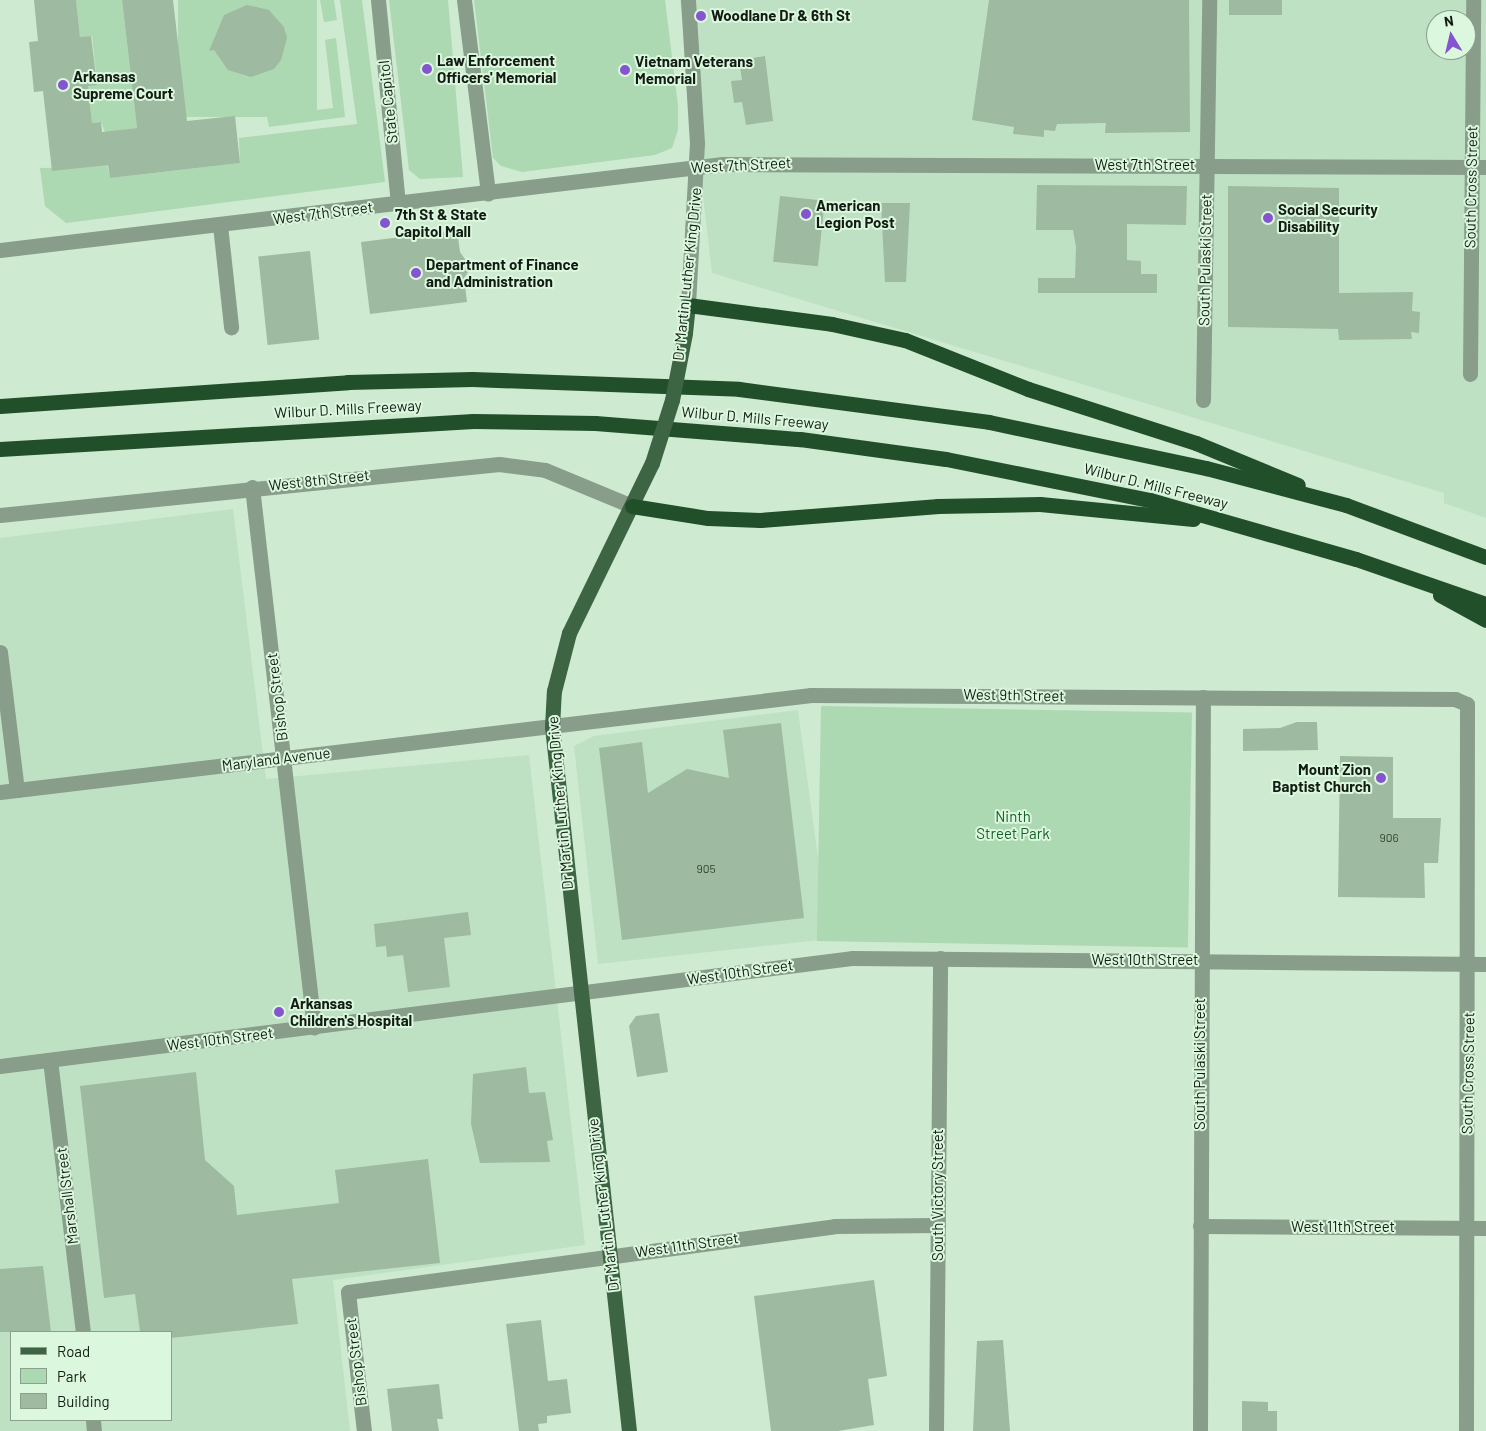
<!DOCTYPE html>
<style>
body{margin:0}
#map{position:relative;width:1486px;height:1431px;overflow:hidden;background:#ceead1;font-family:Barlow,sans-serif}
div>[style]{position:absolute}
.built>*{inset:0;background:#bfe1c3}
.green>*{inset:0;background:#acd8b2;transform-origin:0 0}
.building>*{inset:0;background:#9ebaa1;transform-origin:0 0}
.minor>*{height:15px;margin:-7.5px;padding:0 7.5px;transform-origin:7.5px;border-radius:7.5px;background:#889d8a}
.major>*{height:15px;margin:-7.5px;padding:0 7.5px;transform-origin:7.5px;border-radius:7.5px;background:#3d6443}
.highway>*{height:15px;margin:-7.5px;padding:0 7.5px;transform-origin:7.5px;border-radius:7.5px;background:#214f2a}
.major-bridge>*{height:15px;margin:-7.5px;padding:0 7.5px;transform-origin:7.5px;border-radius:7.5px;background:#3d6443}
.dots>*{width:14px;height:14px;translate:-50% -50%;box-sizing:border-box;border:2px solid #dbf7de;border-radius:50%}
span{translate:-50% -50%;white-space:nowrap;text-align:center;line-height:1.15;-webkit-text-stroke:4px #dbf7de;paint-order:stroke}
.number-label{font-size:12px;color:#354436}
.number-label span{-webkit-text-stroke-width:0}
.poi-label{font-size:15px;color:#121c13;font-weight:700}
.left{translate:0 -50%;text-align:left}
.right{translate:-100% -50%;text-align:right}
.street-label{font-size:15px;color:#121c13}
.park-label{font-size:15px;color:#18612b}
.legend{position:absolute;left:10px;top:1331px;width:162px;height:90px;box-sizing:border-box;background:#dbf7de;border:1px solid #8b9f8d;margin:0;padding:6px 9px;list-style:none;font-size:15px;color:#121c13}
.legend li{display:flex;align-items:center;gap:10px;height:25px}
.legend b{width:25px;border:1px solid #8b9f8d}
.north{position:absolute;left:1426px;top:10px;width:50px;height:50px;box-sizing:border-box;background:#dbf7de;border:1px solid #8b9f8d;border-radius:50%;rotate:351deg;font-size:14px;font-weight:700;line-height:20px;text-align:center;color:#121c13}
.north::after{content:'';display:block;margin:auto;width:18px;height:22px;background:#8455ce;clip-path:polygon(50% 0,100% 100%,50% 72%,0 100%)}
</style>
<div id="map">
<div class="built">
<i style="clip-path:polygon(evenodd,680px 0,1486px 0,1486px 518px,1444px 503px,1444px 493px,712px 273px,680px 0,1436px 20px,1466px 20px,1466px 50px,1436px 50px,1436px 20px)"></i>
<i style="clip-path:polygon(evenodd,233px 509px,266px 779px,529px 755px,585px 1245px,333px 1280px,350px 1431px,0 1431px,0 538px,233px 509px,11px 1332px,171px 1332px,171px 1420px,11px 1420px,11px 1332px)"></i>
<i style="clip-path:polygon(798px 710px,829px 939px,598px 964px,574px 746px,594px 736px)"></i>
</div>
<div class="green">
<i style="clip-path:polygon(76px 0,122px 0,137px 128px,105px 132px,101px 122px,92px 123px,88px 86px,97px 84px,92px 36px,80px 37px)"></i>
<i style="left:178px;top:0;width:139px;height:117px"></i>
<i style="clip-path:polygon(320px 0,334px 0,337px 20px,324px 22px)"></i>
<i style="clip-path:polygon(340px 0,362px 0,385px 182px,66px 223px,45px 206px,40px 168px,90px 167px,104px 150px,110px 178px,240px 163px,239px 138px,357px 124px)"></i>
<i style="clip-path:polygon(389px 0,448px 0,463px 177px,420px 179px,409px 170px)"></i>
<i style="clip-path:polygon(474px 0,665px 0,678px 106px,678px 130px,672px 148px,655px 155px,522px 172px,501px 166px,493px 158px)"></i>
<i style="clip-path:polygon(336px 38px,345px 117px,269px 127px,267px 116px,333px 108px,325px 40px)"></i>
<i style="left:821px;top:706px;width:371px;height:235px;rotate:1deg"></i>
</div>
<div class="building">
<i style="clip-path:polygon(34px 0,76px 0,80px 37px,91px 36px,97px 85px,88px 86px,92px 123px,101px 122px,102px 132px,137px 128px,122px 0,173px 0,187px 121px,235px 116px,240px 163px,110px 178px,108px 165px,52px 171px,43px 91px,34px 92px,29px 42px,38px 41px)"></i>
<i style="clip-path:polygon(989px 0,1189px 0,1190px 132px,1105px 133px,1106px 123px,1057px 124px,1055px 131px,1044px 130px,1044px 137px,1013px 134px,1014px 127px,972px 120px)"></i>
<i style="left:1229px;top:0;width:53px;height:15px"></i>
<i style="clip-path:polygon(247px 5px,269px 10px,284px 27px,287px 38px,281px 60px,274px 69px,251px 77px,228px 70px,214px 50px,209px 51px,224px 15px)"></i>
<i style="clip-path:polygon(765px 56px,773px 121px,746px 125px,742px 102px,734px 103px,731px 81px,742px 80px,739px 60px)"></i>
<i style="clip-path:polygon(1037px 185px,1187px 186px,1186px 225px,1127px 224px,1127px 260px,1141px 261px,1141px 274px,1157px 274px,1157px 293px,1038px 293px,1038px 278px,1075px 278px,1076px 247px,1073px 230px,1036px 230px)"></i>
<i style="clip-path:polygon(1228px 186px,1339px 188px,1339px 293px,1413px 292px,1412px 311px,1420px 312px,1419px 333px,1411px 332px,1412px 339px,1339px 340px,1338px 329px,1228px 327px)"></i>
<i style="left:780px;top:196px;width:45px;height:66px;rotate:6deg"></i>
<i style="clip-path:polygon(881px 203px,910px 203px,906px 282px,885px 282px)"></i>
<i style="clip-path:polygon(457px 230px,460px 252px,471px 268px,464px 278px,467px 302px,370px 314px,361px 242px)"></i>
<i style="left:310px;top:251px;width:89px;height:52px;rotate:84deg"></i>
<i style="clip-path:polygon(1297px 722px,1317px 722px,1318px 750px,1243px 751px,1243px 729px,1280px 728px)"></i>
<i style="clip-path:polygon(781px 723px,804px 918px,622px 940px,599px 748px,642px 742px,648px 793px,687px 769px,729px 778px,723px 730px)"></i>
<i style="clip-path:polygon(1340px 756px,1393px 757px,1393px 818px,1441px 818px,1438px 863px,1424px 863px,1425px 898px,1338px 897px)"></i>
<i style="clip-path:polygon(468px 912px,471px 935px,444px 938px,450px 987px,408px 992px,403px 955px,387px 957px,386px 946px,376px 947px,374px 924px)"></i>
<i style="clip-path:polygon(659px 1013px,668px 1072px,637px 1077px,629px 1026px,636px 1016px)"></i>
<i style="clip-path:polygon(526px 1067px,529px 1093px,545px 1092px,553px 1140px,547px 1141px,550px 1162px,480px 1163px,471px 1124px,473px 1074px)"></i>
<i style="clip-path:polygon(196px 1072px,205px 1160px,234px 1186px,237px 1215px,339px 1203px,335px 1170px,428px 1159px,440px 1263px,292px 1279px,298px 1324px,171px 1338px,171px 1332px,140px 1332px,135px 1294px,104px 1298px,80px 1086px)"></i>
<i style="clip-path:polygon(43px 1266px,51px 1332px,0 1332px,0 1269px)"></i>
<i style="clip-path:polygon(874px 1280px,887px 1376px,868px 1379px,874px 1425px,838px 1431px,771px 1431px,754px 1296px)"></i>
<i style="clip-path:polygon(541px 1320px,548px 1381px,567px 1379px,571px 1413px,547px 1416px,547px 1423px,538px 1424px,539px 1431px,519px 1431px,506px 1324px)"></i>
<i style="clip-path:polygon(1003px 1340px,1010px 1431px,973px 1431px,977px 1341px)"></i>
<i style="clip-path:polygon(439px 1384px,443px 1419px,437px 1419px,439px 1431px,392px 1431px,387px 1389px)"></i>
<i style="clip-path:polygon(1242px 1401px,1268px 1402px,1268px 1411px,1277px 1411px,1277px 1431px,1242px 1431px)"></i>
</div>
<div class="minor">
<i style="left:378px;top:0;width:205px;rotate:84.4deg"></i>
<i style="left:464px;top:0;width:195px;rotate:82.9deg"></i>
<i style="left:688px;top:0;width:143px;rotate:86.4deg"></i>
<i style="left:697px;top:143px;width:162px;rotate:93.2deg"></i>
<i style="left:220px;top:225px;width:103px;rotate:83.8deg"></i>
<i style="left:0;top:250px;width:728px;rotate:-6.78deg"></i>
<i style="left:723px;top:164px;width:763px;rotate:0.23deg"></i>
<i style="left:1470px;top:374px;width:374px;rotate:-89.5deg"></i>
<i style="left:1203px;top:400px;width:400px;rotate:-89.1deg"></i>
<i style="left:252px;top:487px;width:544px;rotate:83.45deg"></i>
<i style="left:0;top:515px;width:502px;rotate:-5.84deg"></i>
<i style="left:499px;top:464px;width:46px;rotate:7.4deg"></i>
<i style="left:545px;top:470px;width:94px;rotate:22.5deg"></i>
<i style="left:0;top:652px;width:139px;rotate:83deg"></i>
<i style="left:0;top:792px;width:817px;rotate:-6.82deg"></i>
<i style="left:811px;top:695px;width:644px;rotate:0.36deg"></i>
<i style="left:1455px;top:699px;width:13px;rotate:23deg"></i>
<i style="left:1467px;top:704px;width:727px;rotate:90.08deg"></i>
<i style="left:50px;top:1060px;width:274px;rotate:83.1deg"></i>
<i style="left:0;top:1066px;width:860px;rotate:-7.22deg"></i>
<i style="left:853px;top:958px;width:633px;rotate:0.54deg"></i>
<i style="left:1200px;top:1226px;width:286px;rotate:0.4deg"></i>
<i style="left:93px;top:1420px;width:11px;rotate:85deg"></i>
<i style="left:364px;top:1431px;width:140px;rotate:-96.6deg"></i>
<i style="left:348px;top:1292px;width:491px;rotate:-7.7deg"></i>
<i style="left:835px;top:1226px;width:103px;rotate:-0.6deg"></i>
<i style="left:936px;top:1431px;width:473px;rotate:-89.5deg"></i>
<i style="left:1200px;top:1431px;width:734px;rotate:-89.77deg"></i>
</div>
<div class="major">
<i style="left:685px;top:333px;width:28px;rotate:-84deg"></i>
<i style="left:629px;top:1431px;width:708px;rotate:-96.24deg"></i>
<i style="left:552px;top:727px;width:36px;rotate:-87deg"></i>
<i style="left:554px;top:691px;width:60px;rotate:-75.5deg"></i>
<i style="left:569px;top:633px;width:189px;rotate:-64deg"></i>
</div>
<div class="highway">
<i style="left:688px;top:305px;width:145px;rotate:7.5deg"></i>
<i style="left:832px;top:324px;width:75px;rotate:12.4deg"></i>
<i style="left:905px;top:340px;width:132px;rotate:21.7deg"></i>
<i style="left:1028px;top:389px;width:176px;rotate:17.8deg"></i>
<i style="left:1196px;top:443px;width:110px;rotate:22.4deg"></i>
<i style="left:0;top:406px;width:349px;rotate:-3.9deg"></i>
<i style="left:348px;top:382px;width:124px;rotate:-1.4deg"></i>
<i style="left:472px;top:379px;width:267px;rotate:2.1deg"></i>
<i style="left:739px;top:389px;width:252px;rotate:7.5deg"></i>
<i style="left:989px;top:422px;width:222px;rotate:12deg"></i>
<i style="left:1206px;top:468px;width:145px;rotate:14.8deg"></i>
<i style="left:1346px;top:505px;width:149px;rotate:20.4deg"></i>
<i style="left:0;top:449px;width:474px;rotate:-3.4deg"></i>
<i style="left:473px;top:421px;width:122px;rotate:0.9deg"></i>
<i style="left:595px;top:423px;width:206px;rotate:4.5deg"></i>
<i style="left:800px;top:439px;width:147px;rotate:7.8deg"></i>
<i style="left:946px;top:459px;width:208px;rotate:11.4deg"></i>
<i style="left:1150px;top:500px;width:214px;rotate:16deg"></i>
<i style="left:1356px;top:559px;width:138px;rotate:19.1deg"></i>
<i style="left:632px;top:506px;width:77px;rotate:9deg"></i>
<i style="left:708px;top:518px;width:52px;rotate:2.2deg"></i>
<i style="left:760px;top:520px;width:179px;rotate:-4.5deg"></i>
<i style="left:938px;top:506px;width:102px;rotate:-1.1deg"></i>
<i style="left:1040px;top:504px;width:154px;rotate:5.6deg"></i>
<i style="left:1440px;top:595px;width:52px;rotate:28.5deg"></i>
</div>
<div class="major-bridge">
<i style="left:652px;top:463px;width:66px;rotate:-72.4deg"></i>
<i style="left:672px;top:400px;width:68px;rotate:-79deg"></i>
</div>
<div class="dots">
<i style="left:701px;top:16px;background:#8455ce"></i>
<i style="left:427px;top:69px;background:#8455ce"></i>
<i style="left:625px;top:70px;background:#8455ce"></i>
<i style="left:63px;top:85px;background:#8455ce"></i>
<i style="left:806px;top:214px;background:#8455ce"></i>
<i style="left:1268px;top:218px;background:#8455ce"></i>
<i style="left:385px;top:223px;background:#8455ce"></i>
<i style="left:416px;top:273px;background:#8455ce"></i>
<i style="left:1381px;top:778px;background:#8455ce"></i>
<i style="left:279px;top:1012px;background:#8455ce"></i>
</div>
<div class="number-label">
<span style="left:1389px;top:838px">906</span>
<span style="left:706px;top:869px">905</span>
</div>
<div class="poi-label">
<span class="left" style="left:711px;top:16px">Woodlane Dr &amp; 6th St</span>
<span class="left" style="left:437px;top:69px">Law Enforcement<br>Officers' Memorial</span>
<span class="left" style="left:635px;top:70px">Vietnam Veterans<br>Memorial</span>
<span class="left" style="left:73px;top:85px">Arkansas<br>Supreme Court</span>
<span class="left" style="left:816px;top:214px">American<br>Legion Post</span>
<span class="left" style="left:1278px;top:218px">Social Security<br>Disability</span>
<span class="left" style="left:395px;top:223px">7th St &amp; State<br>Capitol Mall</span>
<span class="left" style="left:426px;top:273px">Department of Finance<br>and Administration</span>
<span class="right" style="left:1371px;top:778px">Mount Zion<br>Baptist Church</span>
<span class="left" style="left:290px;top:1012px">Arkansas<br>Children's Hospital</span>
</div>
<div class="street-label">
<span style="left:388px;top:102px;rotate:-96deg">State Capitol</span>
<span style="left:741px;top:165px;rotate:-3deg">West 7th Street</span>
<span style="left:1145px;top:165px">West 7th Street</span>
<span style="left:1471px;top:187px;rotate:-89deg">South Cross Street</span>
<span style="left:323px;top:213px;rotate:-7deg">West 7th Street</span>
<span style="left:1205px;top:260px;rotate:-89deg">South Pulaski Street</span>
<span style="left:687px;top:274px;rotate:-84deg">Dr Martin Luther King Drive</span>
<span style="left:348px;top:409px;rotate:-3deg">Wilbur D. Mills Freeway</span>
<span style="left:755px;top:418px;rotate:5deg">Wilbur D. Mills Freeway</span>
<span style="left:319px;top:480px;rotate:-6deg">West 8th Street</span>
<span style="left:1156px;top:486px;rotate:14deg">Wilbur D. Mills Freeway</span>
<span style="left:1014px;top:695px;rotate:1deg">West 9th Street</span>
<span style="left:277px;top:697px;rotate:-97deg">Bishop Street</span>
<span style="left:276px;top:759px;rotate:-7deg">Maryland Avenue</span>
<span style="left:560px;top:803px;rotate:-95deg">Dr Martin Luther King Drive</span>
<span style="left:1145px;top:960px">West 10th Street</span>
<span style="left:740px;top:972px;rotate:-8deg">West 10th Street</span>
<span style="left:220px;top:1039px;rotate:-7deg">West 10th Street</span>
<span style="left:1200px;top:1064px;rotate:-90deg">South Pulaski Street</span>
<span style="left:1468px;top:1073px;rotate:-89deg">South Cross Street</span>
<span style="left:938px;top:1195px;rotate:-90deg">South Victory Street</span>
<span style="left:67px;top:1196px;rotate:-97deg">Marshall Street</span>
<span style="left:603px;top:1205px;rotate:-97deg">Dr Martin Luther King Drive</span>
<span style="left:1343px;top:1227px">West 11th Street</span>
<span style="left:687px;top:1245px;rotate:-8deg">West 11th Street</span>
<span style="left:356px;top:1362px;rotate:-97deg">Bishop Street</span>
</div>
<div class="park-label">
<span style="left:1013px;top:825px">Ninth<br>Street Park</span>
</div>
<ul class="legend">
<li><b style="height:6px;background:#3d6443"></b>Road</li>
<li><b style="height:14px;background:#acd8b2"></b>Park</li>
<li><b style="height:14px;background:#9ebaa1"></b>Building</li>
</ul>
<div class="north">N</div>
</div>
